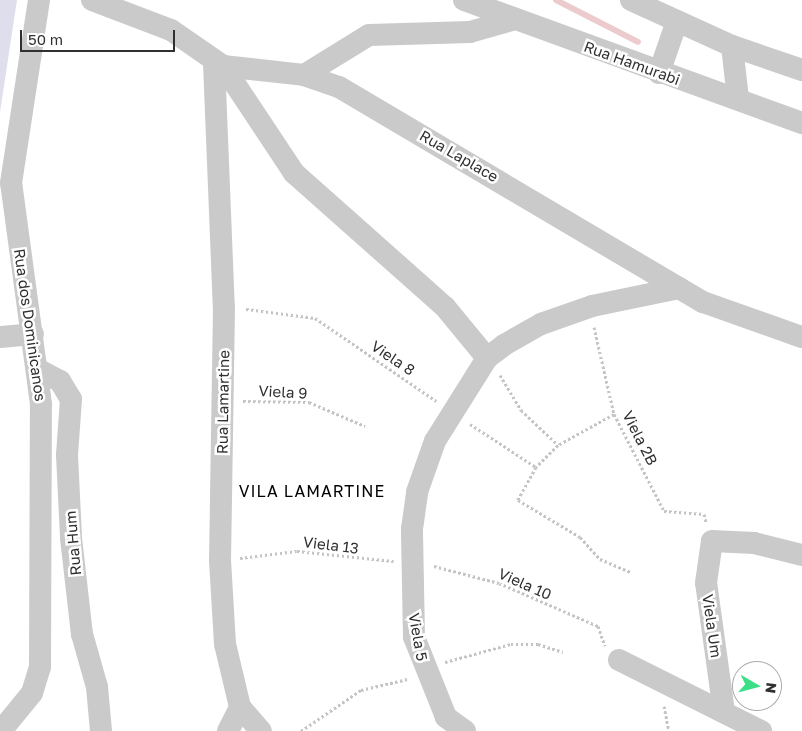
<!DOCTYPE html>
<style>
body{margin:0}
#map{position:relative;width:802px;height:731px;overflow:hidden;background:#fff;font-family:"Golos Text",sans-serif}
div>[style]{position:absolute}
.green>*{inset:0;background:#dedeec}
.stream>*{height:6px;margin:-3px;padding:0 3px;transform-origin:3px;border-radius:3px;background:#ebcbcd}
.path>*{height:3px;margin-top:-1.5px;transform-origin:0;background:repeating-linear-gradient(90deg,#c4c4c4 0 2.5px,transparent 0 5px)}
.minor>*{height:22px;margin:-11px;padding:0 11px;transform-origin:11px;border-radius:11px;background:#cacaca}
span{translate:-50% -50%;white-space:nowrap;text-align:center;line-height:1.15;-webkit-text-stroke:5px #fff;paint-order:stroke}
.street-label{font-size:15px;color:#303030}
.neighbourhood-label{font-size:16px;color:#000;letter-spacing:1px}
.north{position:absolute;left:732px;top:661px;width:50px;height:50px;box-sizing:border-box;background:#fff;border:1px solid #acacac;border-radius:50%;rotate:98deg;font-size:14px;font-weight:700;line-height:20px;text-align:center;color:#303030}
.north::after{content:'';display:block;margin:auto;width:18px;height:22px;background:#3adf88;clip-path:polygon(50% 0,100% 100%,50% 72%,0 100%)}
.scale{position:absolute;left:20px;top:30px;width:155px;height:22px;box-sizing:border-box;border:2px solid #303030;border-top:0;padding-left:6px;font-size:15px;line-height:18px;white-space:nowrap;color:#303030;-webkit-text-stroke:4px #fff;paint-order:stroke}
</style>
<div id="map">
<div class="green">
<i style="clip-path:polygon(0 0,17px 0,0 112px)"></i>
</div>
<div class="stream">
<i style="left:556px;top:0;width:92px;rotate:27.1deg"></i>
</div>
<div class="path">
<i style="left:246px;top:309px;width:70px;rotate:7.4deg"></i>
<i style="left:315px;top:318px;width:147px;rotate:34.4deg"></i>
<i style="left:594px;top:327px;width:89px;rotate:77.1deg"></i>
<i style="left:614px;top:414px;width:109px;rotate:62.7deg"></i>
<i style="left:664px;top:511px;width:40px;rotate:4.3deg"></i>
<i style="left:704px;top:514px;width:8px;rotate:76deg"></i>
<i style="left:500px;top:375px;width:41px;rotate:59deg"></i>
<i style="left:521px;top:410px;width:51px;rotate:43.4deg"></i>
<i style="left:243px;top:401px;width:66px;rotate:0.9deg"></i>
<i style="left:309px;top:402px;width:61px;rotate:23.2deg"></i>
<i style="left:614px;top:414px;width:64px;rotate:151deg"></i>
<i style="left:558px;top:445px;width:31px;rotate:135deg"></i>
<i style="left:536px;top:467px;width:38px;rotate:119deg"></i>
<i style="left:518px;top:500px;width:72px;rotate:30.8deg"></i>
<i style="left:580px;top:537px;width:30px;rotate:48deg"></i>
<i style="left:600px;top:559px;width:34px;rotate:23deg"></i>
<i style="left:470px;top:424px;width:79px;rotate:33.1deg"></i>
<i style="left:240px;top:558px;width:57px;rotate:-7deg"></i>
<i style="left:297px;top:551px;width:97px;rotate:5.9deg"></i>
<i style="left:434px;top:566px;width:67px;rotate:14.7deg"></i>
<i style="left:499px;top:583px;width:108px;rotate:23.5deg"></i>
<i style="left:598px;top:626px;width:21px;rotate:71deg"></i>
<i style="left:445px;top:662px;width:68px;rotate:-15.3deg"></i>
<i style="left:511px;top:644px;width:27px"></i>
<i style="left:538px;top:644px;width:26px;rotate:18deg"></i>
<i style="left:664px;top:706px;width:25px;rotate:79deg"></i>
<i style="left:301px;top:731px;width:73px;rotate:-34.3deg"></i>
<i style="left:361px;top:690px;width:48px;rotate:-13.2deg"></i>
</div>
<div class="minor">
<i style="left:92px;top:0;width:85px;rotate:20.8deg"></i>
<i style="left:171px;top:30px;width:63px;rotate:34.7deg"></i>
<i style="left:223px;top:66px;width:81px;rotate:6.3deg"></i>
<i style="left:304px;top:75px;width:37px;rotate:19deg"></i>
<i style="left:339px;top:87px;width:423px;rotate:30.6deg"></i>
<i style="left:703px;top:302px;width:105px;rotate:19.5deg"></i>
<i style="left:464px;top:0;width:360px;rotate:20deg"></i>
<i style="left:631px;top:0;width:111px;rotate:24.5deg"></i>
<i style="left:732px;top:46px;width:74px;rotate:18.9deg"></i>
<i style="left:732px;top:46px;width:53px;rotate:83.5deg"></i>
<i style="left:214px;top:63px;width:244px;rotate:87.7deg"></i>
<i style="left:224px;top:307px;width:253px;rotate:90.9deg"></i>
<i style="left:220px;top:560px;width:84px;rotate:86.6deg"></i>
<i style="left:225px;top:644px;width:65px;rotate:76.6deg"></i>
<i style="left:240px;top:707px;width:32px;rotate:49deg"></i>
<i style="left:223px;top:66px;width:128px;rotate:56.4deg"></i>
<i style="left:294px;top:173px;width:202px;rotate:41.6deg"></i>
<i style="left:445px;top:307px;width:66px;rotate:50.5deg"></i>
<i style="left:659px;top:73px;width:55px;rotate:-70.9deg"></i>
<i style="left:304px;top:75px;width:76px;rotate:-31.6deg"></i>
<i style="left:369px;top:35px;width:101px;rotate:-1.7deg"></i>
<i style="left:470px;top:32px;width:44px;rotate:-15.9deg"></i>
<i style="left:0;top:337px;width:33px;rotate:-5deg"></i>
<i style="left:39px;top:370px;width:24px;rotate:28deg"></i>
<i style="left:60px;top:381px;width:21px;rotate:59deg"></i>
<i style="left:71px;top:399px;width:56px;rotate:94.1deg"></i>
<i style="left:67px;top:455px;width:83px;rotate:87.2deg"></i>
<i style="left:71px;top:538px;width:97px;rotate:83.5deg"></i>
<i style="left:82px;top:634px;width:55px;rotate:74.2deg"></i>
<i style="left:97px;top:687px;width:44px;rotate:84.8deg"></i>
<i style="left:619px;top:660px;width:159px;rotate:26.6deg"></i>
<i style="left:724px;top:712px;width:130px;rotate:-97.9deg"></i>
<i style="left:706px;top:583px;width:42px;rotate:-81.9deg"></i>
<i style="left:712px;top:541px;width:42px;rotate:2.7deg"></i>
<i style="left:754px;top:543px;width:49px;rotate:14deg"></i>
<i style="left:1px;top:731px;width:49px;rotate:-50.8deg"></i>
<i style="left:32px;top:693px;width:27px;rotate:-73deg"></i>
<i style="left:40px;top:667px;width:263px;rotate:-89.8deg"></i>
<i style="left:41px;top:404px;width:223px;rotate:-97.7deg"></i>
<i style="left:11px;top:183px;width:185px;rotate:-81.3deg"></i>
<i style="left:228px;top:731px;width:27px;rotate:-63deg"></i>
<i style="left:465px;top:731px;width:24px;rotate:-144deg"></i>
<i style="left:446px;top:717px;width:86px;rotate:-111.8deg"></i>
<i style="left:414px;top:637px;width:108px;rotate:-91.1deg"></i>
<i style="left:412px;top:529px;width:37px;rotate:-82deg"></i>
<i style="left:417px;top:492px;width:54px;rotate:-70.6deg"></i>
<i style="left:435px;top:441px;width:98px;rotate:-57.9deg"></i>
<i style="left:487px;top:358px;width:21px;rotate:-37deg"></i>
<i style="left:504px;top:345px;width:43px;rotate:-29.6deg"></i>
<i style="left:541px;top:324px;width:54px;rotate:-19.4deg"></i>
<i style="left:592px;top:306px;width:89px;rotate:-11.7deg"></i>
</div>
<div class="street-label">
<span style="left:632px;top:63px;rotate:20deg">Rua Hamurabi</span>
<span style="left:459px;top:156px;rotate:30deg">Rua Laplace</span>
<span style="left:30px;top:325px;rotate:82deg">Rua dos Dominicanos</span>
<span style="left:393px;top:358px;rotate:34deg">Viela 8</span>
<span style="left:283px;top:392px;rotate:3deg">Viela 9</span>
<span style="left:223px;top:402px;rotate:-89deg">Rua Lamartine</span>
<span style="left:640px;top:438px;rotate:63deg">Viela 2B</span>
<span style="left:73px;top:543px;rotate:-95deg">Rua Hum</span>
<span style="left:331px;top:545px;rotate:7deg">Viela 13</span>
<span style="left:525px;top:584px;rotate:24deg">Viela 10</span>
<span style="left:712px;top:626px;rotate:82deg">Viela Um</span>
<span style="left:418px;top:637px;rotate:80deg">Viela 5</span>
</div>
<div class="neighbourhood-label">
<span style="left:312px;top:491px">VILA LAMARTINE</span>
</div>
<div class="north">N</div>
<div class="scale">50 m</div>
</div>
